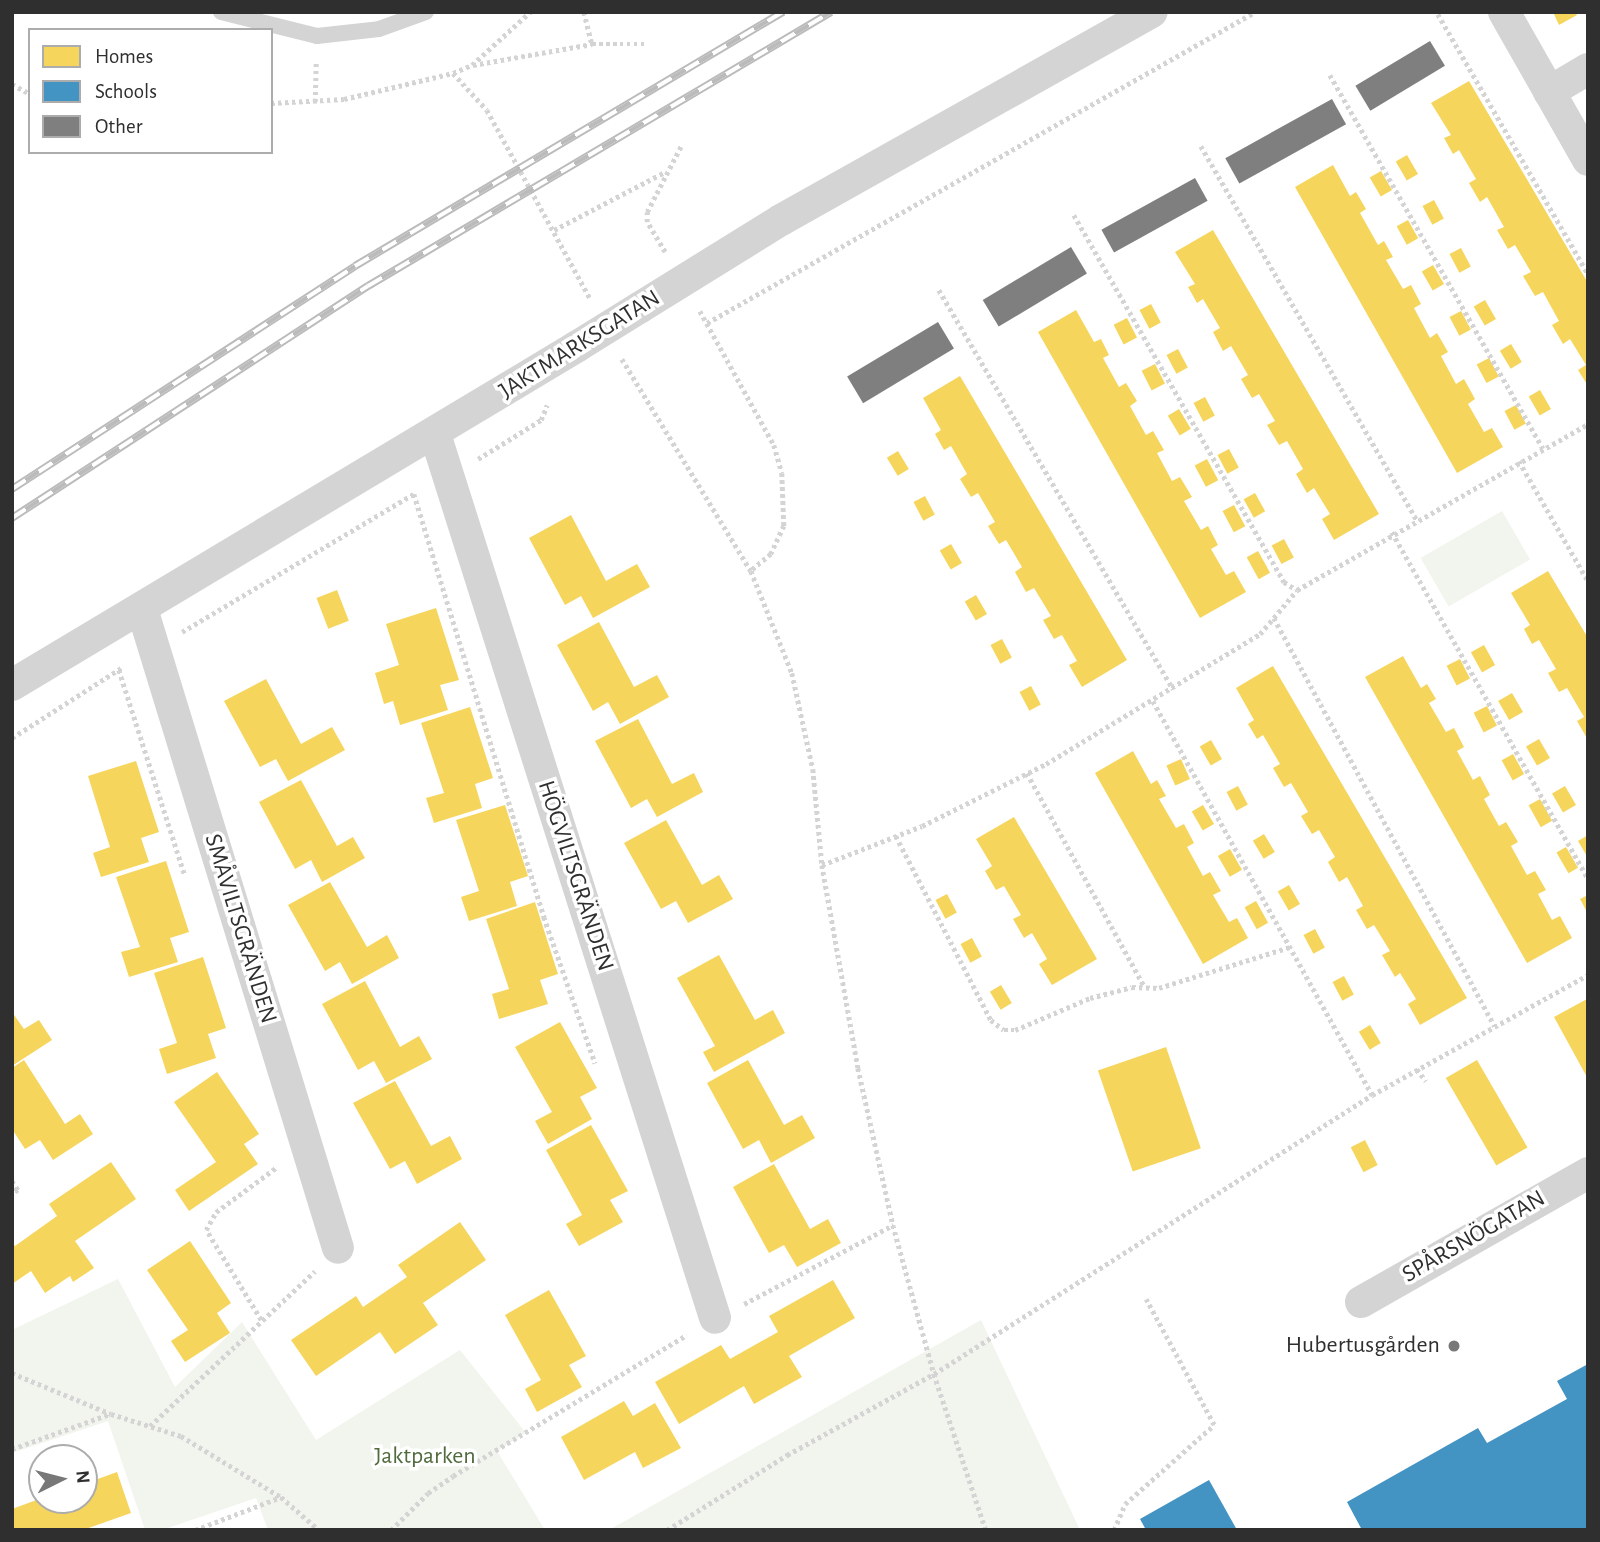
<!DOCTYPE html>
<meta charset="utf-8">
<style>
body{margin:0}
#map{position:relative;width:1600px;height:1542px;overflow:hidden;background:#fff;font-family:"Alegreya Sans",sans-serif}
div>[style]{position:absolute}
.green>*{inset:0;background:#f1f5ed;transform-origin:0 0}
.homes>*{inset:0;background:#f6d55c;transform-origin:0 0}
.schools>*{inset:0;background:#4393c3}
.building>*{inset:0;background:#7f7f7f;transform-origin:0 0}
.path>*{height:4.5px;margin-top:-2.25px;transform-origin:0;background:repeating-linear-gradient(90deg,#d4d4d4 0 3.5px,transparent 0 7px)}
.service>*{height:16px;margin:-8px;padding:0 8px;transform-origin:8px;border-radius:8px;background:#d4d4d4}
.minor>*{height:32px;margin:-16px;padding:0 16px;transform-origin:16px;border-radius:16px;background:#d4d4d4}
.rail>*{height:8px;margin-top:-4px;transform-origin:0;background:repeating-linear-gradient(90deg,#fff 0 16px,#bbb 0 32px);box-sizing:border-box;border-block:2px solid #bbb}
.minor-bridge>*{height:32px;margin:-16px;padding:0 16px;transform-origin:16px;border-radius:16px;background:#d4d4d4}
.dots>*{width:19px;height:19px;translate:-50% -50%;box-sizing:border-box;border:4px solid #fff;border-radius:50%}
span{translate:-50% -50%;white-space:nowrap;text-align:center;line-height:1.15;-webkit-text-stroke:7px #fff;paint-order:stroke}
.street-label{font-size:24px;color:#2f2f2f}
.poi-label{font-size:24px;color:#2f2f2f}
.right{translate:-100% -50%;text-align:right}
.park-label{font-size:24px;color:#516a3e}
.frame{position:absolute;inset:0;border:14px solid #2f2f2f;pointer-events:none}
.legend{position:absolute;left:28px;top:28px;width:245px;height:126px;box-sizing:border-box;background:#fff;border:2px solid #acacac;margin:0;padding:9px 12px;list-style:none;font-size:21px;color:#2f2f2f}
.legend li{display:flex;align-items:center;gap:14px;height:35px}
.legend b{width:35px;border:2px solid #acacac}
.north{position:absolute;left:28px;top:1444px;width:70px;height:70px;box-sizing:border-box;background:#fff;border:2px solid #acacac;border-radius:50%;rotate:84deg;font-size:19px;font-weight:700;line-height:28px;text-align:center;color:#2f2f2f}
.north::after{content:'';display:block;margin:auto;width:24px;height:32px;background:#787878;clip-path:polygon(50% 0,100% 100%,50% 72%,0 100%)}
</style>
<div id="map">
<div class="green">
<i style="left:1502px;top:511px;width:56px;height:94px;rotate:60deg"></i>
<i style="clip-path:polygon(118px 1279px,175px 1387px,242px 1322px,316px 1440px,460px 1350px,526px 1433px,497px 1451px,545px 1530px,268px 1530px,256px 1498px,162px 1530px,145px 1530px,108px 1421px,12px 1453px,12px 1330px)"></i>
<i style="clip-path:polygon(981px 1320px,1080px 1530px,609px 1530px)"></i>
</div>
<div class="homes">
<i style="clip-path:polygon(1553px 12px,1575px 12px,1577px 15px,1559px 25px)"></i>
<i style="clip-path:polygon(1469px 81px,1588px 283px,1588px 386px,1578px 370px,1586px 365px,1570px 339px,1563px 344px,1552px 325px,1559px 321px,1543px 292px,1535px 296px,1523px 276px,1531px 272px,1515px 245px,1508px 249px,1497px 230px,1504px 227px,1487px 197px,1480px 202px,1469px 183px,1476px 179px,1459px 150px,1453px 154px,1444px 138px,1451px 135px,1431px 103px)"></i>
<i style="left:1407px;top:155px;width:22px;height:13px;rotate:60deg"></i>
<i style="clip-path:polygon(1333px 165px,1350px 196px,1356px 192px,1366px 209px,1360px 213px,1378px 245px,1384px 241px,1393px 257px,1386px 260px,1403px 289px,1411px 285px,1421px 304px,1414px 308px,1430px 338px,1437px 333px,1448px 352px,1441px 356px,1456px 384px,1464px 379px,1475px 399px,1468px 404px,1484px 432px,1492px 428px,1503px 447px,1457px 473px,1295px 187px)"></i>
<i style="left:1381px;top:171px;width:22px;height:13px;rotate:60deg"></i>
<i style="left:1434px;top:200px;width:21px;height:13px;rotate:62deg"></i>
<i style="left:1408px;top:220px;width:21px;height:13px;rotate:61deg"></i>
<i style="clip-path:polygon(1213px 230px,1379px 514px,1334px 540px,1322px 519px,1330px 514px,1314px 488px,1307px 493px,1296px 474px,1303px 469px,1287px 441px,1279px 445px,1267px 425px,1275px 421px,1259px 394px,1252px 398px,1241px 379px,1248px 375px,1231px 346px,1223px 351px,1213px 332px,1220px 328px,1203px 299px,1197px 303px,1188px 287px,1195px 284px,1175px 252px)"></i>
<i style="left:1461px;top:248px;width:21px;height:13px;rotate:62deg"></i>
<i style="left:1433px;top:265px;width:22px;height:13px;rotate:60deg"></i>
<i style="left:1485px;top:300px;width:22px;height:13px;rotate:60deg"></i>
<i style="left:1151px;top:304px;width:21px;height:13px;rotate:62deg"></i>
<i style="clip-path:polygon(1076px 310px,1094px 342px,1101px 339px,1109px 355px,1103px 358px,1119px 387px,1126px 383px,1137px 401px,1130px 406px,1146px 435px,1153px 431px,1164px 450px,1157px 453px,1172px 481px,1180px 477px,1192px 497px,1184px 501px,1201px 530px,1208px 526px,1218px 545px,1211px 549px,1226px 575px,1234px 571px,1246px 592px,1200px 618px,1038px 332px)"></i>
<i style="left:1461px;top:311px;width:21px;height:13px;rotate:62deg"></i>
<i style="left:1127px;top:318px;width:22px;height:15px;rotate:63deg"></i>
<i style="left:1511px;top:344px;width:21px;height:13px;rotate:59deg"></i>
<i style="left:1178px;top:349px;width:21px;height:13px;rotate:62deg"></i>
<i style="left:1489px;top:358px;width:21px;height:14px;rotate:62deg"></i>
<i style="left:1155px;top:364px;width:22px;height:15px;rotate:63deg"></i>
<i style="clip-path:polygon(960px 376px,1127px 660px,1082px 687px,1069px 665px,1077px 661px,1062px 635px,1054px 639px,1043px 620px,1051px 616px,1034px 588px,1026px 592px,1015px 572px,1022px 567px,1006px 540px,999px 544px,988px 526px,995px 522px,978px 493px,971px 497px,960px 479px,967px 474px,951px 446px,944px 450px,935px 434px,941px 430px,923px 398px)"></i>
<i style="left:1540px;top:390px;width:22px;height:13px;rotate:60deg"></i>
<i style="left:1205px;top:397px;width:21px;height:13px;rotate:62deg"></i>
<i style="left:1516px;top:405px;width:21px;height:13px;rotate:62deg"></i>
<i style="left:1179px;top:409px;width:23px;height:13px;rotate:59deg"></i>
<i style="left:1229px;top:449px;width:21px;height:13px;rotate:62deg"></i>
<i style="left:898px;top:451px;width:21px;height:13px;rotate:59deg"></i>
<i style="left:1207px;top:459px;width:24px;height:14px;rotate:62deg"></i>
<i style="left:1255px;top:493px;width:21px;height:13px;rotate:61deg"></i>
<i style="left:925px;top:496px;width:21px;height:13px;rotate:62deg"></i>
<i style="left:1234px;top:505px;width:24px;height:13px;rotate:62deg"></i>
<i style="clip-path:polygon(571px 515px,606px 581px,637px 564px,650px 587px,593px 618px,581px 596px,565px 605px,529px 538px)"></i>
<i style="left:1284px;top:539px;width:21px;height:14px;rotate:62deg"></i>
<i style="left:951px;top:544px;width:22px;height:13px;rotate:60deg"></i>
<i style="left:1258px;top:551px;width:25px;height:13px;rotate:61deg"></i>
<i style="clip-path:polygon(1548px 571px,1588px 638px,1588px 740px,1577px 721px,1584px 717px,1567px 688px,1559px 692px,1548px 673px,1556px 669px,1539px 640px,1532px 644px,1524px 629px,1530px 625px,1511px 593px)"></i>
<i style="left:337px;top:590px;width:33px;height:22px;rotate:69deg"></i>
<i style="left:976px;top:595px;width:22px;height:13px;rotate:60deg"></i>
<i style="clip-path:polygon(436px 608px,459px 680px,440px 685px,448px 710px,400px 725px,393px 701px,384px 704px,375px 673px,399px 665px,386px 624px)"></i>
<i style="clip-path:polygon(599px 622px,634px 687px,657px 675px,669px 697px,620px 724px,608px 702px,593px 711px,557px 645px)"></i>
<i style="left:1002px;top:639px;width:21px;height:13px;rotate:62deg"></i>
<i style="left:1484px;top:645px;width:23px;height:15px;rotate:61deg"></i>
<i style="clip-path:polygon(1403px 656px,1421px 688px,1427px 684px,1436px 699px,1429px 703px,1446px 732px,1454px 728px,1464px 747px,1457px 751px,1473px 780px,1480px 776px,1490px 795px,1484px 799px,1499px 826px,1506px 822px,1518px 842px,1511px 846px,1527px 875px,1535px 871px,1546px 890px,1538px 894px,1552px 920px,1560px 916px,1572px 938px,1527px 963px,1365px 677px)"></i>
<i style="left:1460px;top:659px;width:22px;height:15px;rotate:63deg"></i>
<i style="clip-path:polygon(1273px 666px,1467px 998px,1420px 1025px,1408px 1004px,1416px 999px,1400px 973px,1395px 977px,1382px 955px,1390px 951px,1374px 925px,1367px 929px,1356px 910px,1363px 906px,1347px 877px,1339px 882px,1328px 862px,1335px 857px,1319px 830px,1312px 834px,1301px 816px,1308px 812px,1291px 783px,1284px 787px,1273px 768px,1280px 764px,1263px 735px,1257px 739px,1248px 724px,1254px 720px,1236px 688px)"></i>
<i style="clip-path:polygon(266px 679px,301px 744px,332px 727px,345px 750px,288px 781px,276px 759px,260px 767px,224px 701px)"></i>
<i style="left:1031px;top:686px;width:21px;height:13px;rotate:62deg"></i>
<i style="left:1512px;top:693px;width:22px;height:16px;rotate:60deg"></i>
<i style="left:1487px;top:706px;width:22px;height:15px;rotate:63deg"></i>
<i style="clip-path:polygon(470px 707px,493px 778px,475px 784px,482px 808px,434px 823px,426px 798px,444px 793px,421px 723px)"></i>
<i style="clip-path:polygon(638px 719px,672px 784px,694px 773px,703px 792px,657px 817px,647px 799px,631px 808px,595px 741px)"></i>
<i style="left:1539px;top:739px;width:22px;height:15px;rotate:60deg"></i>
<i style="left:1211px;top:740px;width:22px;height:13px;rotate:60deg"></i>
<i style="clip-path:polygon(1133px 751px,1151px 784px,1157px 780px,1166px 796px,1159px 799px,1176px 828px,1184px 824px,1194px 843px,1187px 847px,1203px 876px,1210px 872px,1221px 891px,1213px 895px,1229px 922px,1237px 918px,1248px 938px,1203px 964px,1095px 773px)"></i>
<i style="left:1513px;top:754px;width:23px;height:13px;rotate:61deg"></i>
<i style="left:1181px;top:759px;width:22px;height:16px;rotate:66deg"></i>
<i style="clip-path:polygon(136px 761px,159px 832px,141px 838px,149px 862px,101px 877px,93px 853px,110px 847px,88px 776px)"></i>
<i style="clip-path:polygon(301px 780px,337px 846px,353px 837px,365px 858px,322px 882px,311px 860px,295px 869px,259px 802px)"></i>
<i style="left:1238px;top:786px;width:21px;height:13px;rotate:62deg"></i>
<i style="left:1565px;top:786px;width:22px;height:15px;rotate:60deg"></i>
<i style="left:1540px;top:799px;width:25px;height:13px;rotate:61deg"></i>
<i style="clip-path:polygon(505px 805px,528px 876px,510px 882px,517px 906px,469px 921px,461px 897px,479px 891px,456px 820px)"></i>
<i style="left:1203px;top:805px;width:22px;height:13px;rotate:60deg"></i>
<i style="clip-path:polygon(1014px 817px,1097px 959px,1052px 985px,1039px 964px,1047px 959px,1032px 933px,1024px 938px,1013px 919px,1021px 915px,1004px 886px,996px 890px,985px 871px,992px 866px,976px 839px)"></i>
<i style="clip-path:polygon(666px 820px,702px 885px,719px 875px,733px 899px,688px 923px,676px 901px,661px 909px,624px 843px)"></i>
<i style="left:1264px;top:834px;width:21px;height:13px;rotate:59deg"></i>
<i style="clip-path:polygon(1588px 835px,1588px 858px,1578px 841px)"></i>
<i style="left:1566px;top:847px;width:24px;height:11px;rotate:60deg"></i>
<i style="left:1230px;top:849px;width:24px;height:14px;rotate:60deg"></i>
<i style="clip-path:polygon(166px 861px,189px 932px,170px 938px,178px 962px,129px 977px,121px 952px,140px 947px,116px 877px)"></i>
<i style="clip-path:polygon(330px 882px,367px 947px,387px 935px,399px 958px,352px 984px,340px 962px,325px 971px,288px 905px)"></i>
<i style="left:1289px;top:885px;width:22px;height:13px;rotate:60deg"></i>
<i style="left:947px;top:894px;width:21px;height:13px;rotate:62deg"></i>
<i style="clip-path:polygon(1588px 895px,1588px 914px,1580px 899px)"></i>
<i style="left:1256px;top:901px;width:25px;height:13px;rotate:61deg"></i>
<i style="clip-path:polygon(535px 902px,558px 974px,540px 980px,548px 1004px,499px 1019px,492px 994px,509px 989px,486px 919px)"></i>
<i style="left:1315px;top:929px;width:21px;height:13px;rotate:62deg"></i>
<i style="left:972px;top:938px;width:21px;height:13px;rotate:62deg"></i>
<i style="clip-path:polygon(719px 955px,755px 1020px,773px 1010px,785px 1033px,714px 1072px,703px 1052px,715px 1046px,677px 978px)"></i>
<i style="clip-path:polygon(203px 957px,226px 1028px,208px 1034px,216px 1058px,167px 1074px,159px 1049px,177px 1043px,154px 973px)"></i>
<i style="left:1344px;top:976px;width:21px;height:13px;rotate:62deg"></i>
<i style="clip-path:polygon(365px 981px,400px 1047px,419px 1036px,432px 1059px,386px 1083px,374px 1061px,358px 1070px,322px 1004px)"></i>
<i style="left:1001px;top:985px;width:21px;height:13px;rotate:59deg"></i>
<i style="clip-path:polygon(1587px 999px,1588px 1001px,1588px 1079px,1554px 1017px)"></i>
<i style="clip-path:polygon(12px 1012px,24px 1029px,39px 1020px,52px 1040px,12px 1066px)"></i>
<i style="clip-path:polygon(560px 1022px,597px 1088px,580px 1097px,592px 1119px,548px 1144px,535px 1121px,552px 1112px,515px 1047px)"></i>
<i style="left:1370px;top:1025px;width:21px;height:13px;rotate:59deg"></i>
<i style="left:1166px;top:1047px;width:107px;height:72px;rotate:71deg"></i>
<i style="clip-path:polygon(24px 1060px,65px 1124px,80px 1114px,93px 1134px,53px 1160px,40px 1140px,25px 1149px,12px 1129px,12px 1068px)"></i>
<i style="clip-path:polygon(748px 1060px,784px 1125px,802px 1115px,815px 1138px,771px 1163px,759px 1140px,743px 1149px,707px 1083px)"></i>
<i style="left:1477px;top:1060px;width:101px;height:36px;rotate:60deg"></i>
<i style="clip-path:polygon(217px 1072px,259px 1134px,244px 1144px,258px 1164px,189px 1211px,175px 1190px,216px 1162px,174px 1102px)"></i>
<i style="clip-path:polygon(395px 1081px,431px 1146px,450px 1136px,462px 1159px,417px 1184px,405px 1161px,390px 1169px,353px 1103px)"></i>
<i style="clip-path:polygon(591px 1125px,628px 1191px,610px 1200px,623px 1222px,579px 1246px,566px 1224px,582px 1215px,546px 1150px)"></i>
<i style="left:1365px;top:1140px;width:28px;height:16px;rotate:63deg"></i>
<i style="clip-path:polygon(111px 1162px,136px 1199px,75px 1241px,94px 1268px,73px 1282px,70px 1276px,45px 1293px,31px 1271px,12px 1284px,12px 1243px,15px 1246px,57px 1216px,49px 1204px)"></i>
<i style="clip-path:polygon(774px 1164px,810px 1229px,828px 1219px,841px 1243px,797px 1267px,784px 1245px,769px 1253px,733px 1187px)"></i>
<i style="clip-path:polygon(460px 1222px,486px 1260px,423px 1303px,438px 1325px,395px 1354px,380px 1332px,316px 1376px,291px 1340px,356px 1296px,363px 1307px,407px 1277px,398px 1265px)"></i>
<i style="clip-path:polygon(190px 1241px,231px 1303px,217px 1313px,230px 1333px,185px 1362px,171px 1341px,188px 1330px,147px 1270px)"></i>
<i style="clip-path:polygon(833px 1280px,855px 1318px,789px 1356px,802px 1377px,754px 1404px,744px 1386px,679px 1424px,655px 1382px,721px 1345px,730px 1359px,753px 1346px,778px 1332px,769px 1316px)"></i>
<i style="clip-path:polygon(549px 1290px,586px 1356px,569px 1365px,582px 1387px,537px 1412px,525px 1389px,541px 1380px,505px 1315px)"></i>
<i style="clip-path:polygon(624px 1401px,633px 1416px,655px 1403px,681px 1448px,643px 1468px,635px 1452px,584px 1480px,561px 1437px)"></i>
<i style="clip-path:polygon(117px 1472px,131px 1513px,83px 1530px,12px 1530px,12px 1509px,42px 1498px,84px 1500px,84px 1484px)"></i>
</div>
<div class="schools">
<i style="clip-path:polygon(1588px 1364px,1588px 1530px,1362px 1530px,1347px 1502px,1478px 1428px,1487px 1443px,1567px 1399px,1557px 1381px)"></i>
<i style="clip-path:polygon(1209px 1480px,1237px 1530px,1146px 1530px,1140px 1519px)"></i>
</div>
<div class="building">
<i style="left:1430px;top:41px;width:29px;height:87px;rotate:59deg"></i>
<i style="left:1332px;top:99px;width:29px;height:122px;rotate:61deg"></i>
<i style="left:1195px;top:178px;width:26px;height:107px;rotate:61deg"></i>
<i style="left:1071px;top:247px;width:31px;height:103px;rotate:59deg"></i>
<i style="left:938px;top:322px;width:31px;height:106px;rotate:59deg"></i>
</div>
<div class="path">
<i style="left:584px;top:12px;width:33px;rotate:76deg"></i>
<i style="left:1438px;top:14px;width:300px;rotate:60deg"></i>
<i style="left:473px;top:65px;width:121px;rotate:-10deg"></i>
<i style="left:592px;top:44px;width:56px"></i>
<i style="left:453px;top:73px;width:50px;rotate:47.4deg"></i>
<i style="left:487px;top:110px;width:214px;rotate:61.3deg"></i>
<i style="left:1330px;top:75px;width:430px;rotate:60.3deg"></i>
<i style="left:12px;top:84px;width:21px;rotate:29deg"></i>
<i style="left:315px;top:102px;width:40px;rotate:-88.6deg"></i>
<i style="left:271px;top:103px;width:73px;rotate:-3.1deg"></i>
<i style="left:344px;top:99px;width:112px;rotate:-13.4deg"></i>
<i style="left:453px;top:73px;width:21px;rotate:-23deg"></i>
<i style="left:472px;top:65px;width:79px;rotate:-42.4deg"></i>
<i style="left:1201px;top:146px;width:431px;rotate:60deg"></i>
<i style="left:1074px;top:215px;width:423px;rotate:60.2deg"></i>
<i style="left:1284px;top:582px;width:15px;rotate:32deg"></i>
<i style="left:554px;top:230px;width:125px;rotate:-27.6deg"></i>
<i style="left:665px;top:252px;width:35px;rotate:-121deg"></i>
<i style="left:647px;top:222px;width:10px;rotate:-90deg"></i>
<i style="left:647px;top:212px;width:74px;rotate:-62.7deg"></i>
<i style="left:939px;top:290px;width:463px;rotate:59.6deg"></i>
<i style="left:700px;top:311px;width:153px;rotate:61.1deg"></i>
<i style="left:774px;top:445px;width:29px;rotate:74deg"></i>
<i style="left:782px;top:473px;width:53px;rotate:87.8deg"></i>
<i style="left:784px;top:526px;width:31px;rotate:115deg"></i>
<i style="left:771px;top:554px;width:26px;rotate:140deg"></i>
<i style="left:707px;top:323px;width:630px;rotate:-29.58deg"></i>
<i style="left:622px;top:359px;width:248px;rotate:58.7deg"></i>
<i style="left:751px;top:571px;width:110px;rotate:68.1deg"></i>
<i style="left:792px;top:673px;width:98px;rotate:77.7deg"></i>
<i style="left:813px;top:769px;width:96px;rotate:84.6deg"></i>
<i style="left:822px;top:865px;width:206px;rotate:79.9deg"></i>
<i style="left:858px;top:1068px;width:161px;rotate:77.4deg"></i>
<i style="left:893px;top:1225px;width:155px;rotate:74.6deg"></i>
<i style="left:934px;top:1374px;width:164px;rotate:71.6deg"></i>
<i style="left:478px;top:459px;width:74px;rotate:-31.8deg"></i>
<i style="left:541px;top:420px;width:16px;rotate:-68deg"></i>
<i style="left:1519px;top:461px;width:138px;rotate:60.1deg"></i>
<i style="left:414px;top:494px;width:443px;rotate:72.9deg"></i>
<i style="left:544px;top:917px;width:155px;rotate:70.7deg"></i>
<i style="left:1392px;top:532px;width:399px;rotate:60.5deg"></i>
<i style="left:1274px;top:618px;width:464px;rotate:61.6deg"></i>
<i style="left:182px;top:632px;width:271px;rotate:-30.8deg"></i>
<i style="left:119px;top:670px;width:215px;rotate:72.2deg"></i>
<i style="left:1153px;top:701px;width:451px;rotate:60.9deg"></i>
<i style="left:12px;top:738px;width:130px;rotate:-32.7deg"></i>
<i style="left:1027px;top:773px;width:243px;rotate:61.2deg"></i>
<i style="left:896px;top:836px;width:207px;rotate:62.7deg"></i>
<i style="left:991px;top:1020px;width:16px;rotate:38deg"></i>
<i style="left:1004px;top:1030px;width:11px"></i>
<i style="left:1015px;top:1030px;width:82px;rotate:-23.1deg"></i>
<i style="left:1090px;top:998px;width:43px;rotate:-14.7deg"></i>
<i style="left:1132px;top:987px;width:27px;rotate:2deg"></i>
<i style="left:1159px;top:988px;width:137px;rotate:-17.4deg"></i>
<i style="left:822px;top:865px;width:107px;rotate:-21.3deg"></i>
<i style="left:922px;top:826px;width:139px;rotate:-26.6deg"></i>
<i style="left:1046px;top:764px;width:250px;rotate:-31.3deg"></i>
<i style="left:1260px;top:634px;width:57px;rotate:-49.9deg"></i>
<i style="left:1297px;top:590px;width:335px;rotate:-29.7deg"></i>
<i style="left:1417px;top:1069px;width:15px;rotate:53deg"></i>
<i style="left:12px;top:1181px;width:11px;rotate:56deg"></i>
<i style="left:18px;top:1190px;width:7px;rotate:146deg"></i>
<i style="left:744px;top:1304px;width:169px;rotate:-27.9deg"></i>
<i style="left:261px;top:1320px;width:105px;rotate:-121.4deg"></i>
<i style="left:206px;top:1230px;width:21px;rotate:-61deg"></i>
<i style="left:216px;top:1212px;width:76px;rotate:-36.4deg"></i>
<i style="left:12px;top:1373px;width:107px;rotate:22.5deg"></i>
<i style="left:111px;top:1414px;width:73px;rotate:17.4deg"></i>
<i style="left:181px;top:1436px;width:117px;rotate:31.4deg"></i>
<i style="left:281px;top:1497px;width:50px;rotate:41deg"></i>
<i style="left:150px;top:1426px;width:226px;rotate:-43.2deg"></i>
<i style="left:12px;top:1449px;width:104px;rotate:-19.7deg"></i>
<i style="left:195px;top:1530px;width:92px;rotate:-21deg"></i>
<i style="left:391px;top:1530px;width:52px;rotate:-45deg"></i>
<i style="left:428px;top:1493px;width:30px;rotate:-34deg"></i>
<i style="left:453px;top:1476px;width:273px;rotate:-31.1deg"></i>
<i style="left:667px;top:1530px;width:142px;rotate:-32deg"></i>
<i style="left:787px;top:1455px;width:168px;rotate:-28.9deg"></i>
<i style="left:934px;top:1374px;width:519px;rotate:-32.5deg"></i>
<i style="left:1372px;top:1095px;width:247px;rotate:-29.1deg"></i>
<i style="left:1114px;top:1530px;width:28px;rotate:-67deg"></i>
<i style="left:1125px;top:1504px;width:119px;rotate:-41.6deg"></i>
<i style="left:1214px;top:1425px;width:143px;rotate:-118.4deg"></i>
</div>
<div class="service">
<i style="left:221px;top:12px;width:99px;rotate:14deg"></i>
<i style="left:317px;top:36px;width:62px;rotate:-6.4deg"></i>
<i style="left:379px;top:29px;width:50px;rotate:-19.9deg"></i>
</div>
<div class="minor">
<i style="left:1504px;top:12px;width:170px;rotate:60.4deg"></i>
<i style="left:1549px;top:92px;width:45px;rotate:-30.5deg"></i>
<i style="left:639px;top:308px;width:167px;rotate:-31.8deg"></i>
<i style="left:781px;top:220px;width:425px;rotate:-29.3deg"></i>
<i style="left:435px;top:434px;width:927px;rotate:72.42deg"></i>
<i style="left:142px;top:609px;width:668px;rotate:72.95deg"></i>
<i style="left:12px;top:685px;width:658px;rotate:-30.93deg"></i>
<i style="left:1361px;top:1302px;width:261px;rotate:-29.6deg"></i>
</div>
<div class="rail">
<i style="left:12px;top:489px;width:409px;rotate:-33deg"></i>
<i style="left:355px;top:266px;width:498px;rotate:-30.7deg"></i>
<i style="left:12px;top:518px;width:425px;rotate:-33.1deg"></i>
<i style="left:368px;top:286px;width:538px;rotate:-30.62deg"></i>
</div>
<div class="minor-bridge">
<i style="left:576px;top:347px;width:74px;rotate:-31.8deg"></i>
</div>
<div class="dots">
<i style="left:1454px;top:1346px;background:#787878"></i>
</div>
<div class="street-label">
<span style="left:580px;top:345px;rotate:-32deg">JAKTMARKSGATAN</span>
<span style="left:575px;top:876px;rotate:72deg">HÖGVILTSGRÄNDEN</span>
<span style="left:240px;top:929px;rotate:73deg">SMÅVILTSGRÄNDEN</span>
<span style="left:1474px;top:1237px;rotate:-30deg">SPÅRSNÖGATAN</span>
</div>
<div class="poi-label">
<span class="right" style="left:1440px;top:1346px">Hubertusgården</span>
</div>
<div class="park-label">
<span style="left:425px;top:1457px">Jaktparken</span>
</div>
<div class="frame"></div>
<ul class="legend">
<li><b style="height:19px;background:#f6d55c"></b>Homes</li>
<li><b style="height:19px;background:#4393c3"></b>Schools</li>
<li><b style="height:19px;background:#7f7f7f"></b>Other</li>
</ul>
<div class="north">N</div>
</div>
